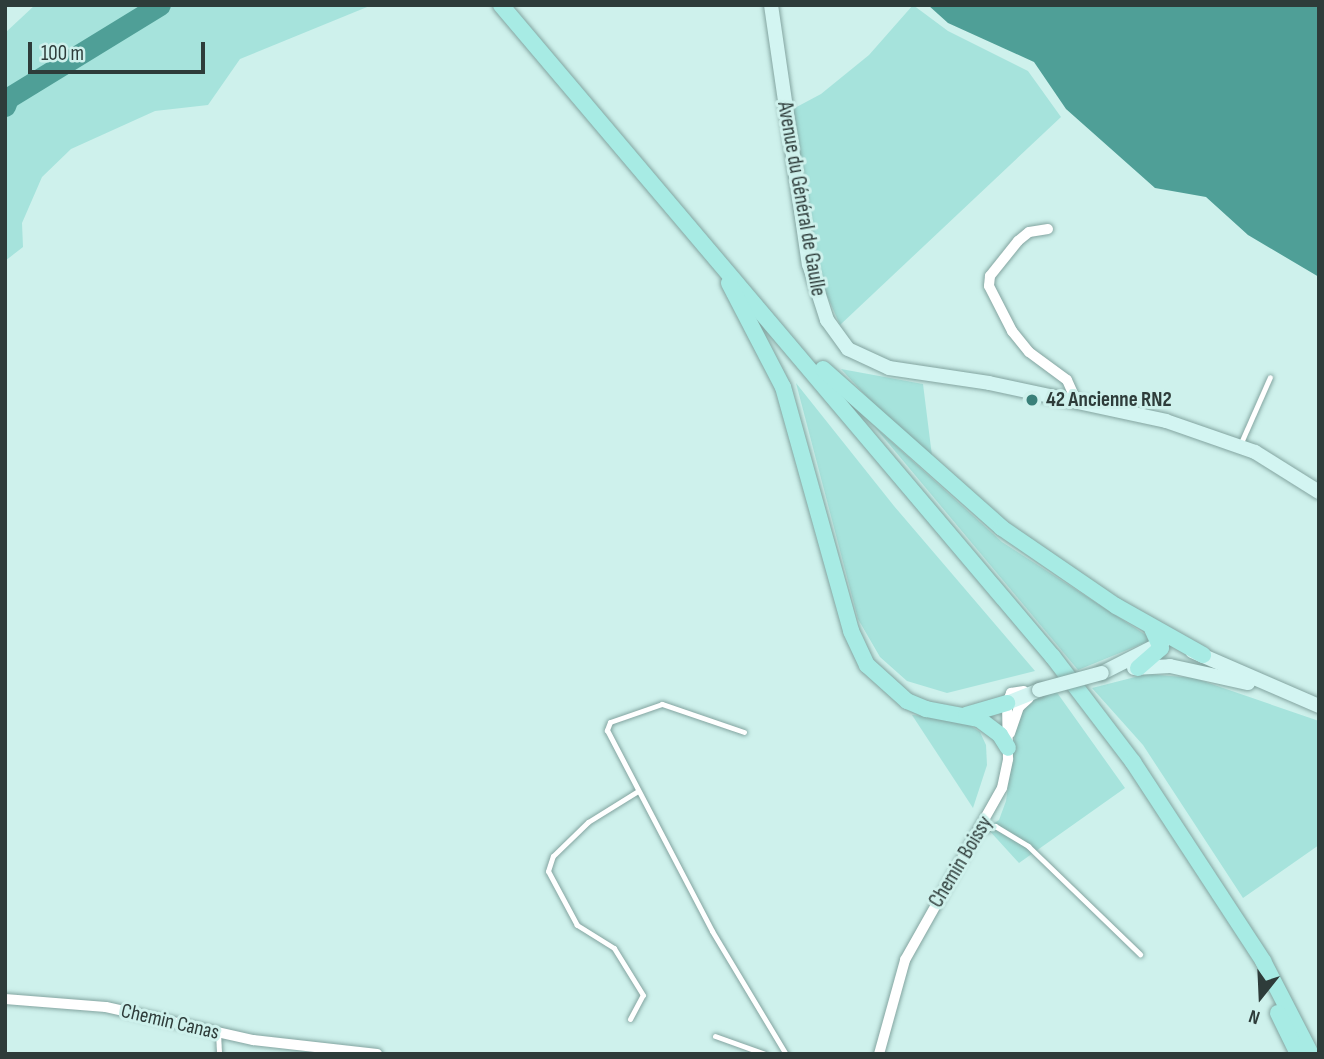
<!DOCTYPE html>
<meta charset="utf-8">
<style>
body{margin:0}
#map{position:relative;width:1324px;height:1059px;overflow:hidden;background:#cef1ec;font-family:"Sofia Sans Condensed",sans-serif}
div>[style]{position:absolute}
.green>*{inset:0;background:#a6e3dc}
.water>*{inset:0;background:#4f9f97}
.river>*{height:21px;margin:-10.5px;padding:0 10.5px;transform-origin:10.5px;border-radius:10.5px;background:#4f9f97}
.roads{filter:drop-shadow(0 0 2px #83a4a0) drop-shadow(0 0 2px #83a4a0)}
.service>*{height:5px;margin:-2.5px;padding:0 2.5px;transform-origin:2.5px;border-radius:2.5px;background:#fff}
.minor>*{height:10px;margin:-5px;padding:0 5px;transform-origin:5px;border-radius:5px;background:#fff}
.secondary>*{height:14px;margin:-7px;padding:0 7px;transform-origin:7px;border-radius:7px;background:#d3f5f2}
.primary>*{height:16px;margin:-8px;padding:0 8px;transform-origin:8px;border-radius:8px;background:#a7ebe4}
.bridges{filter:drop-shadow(0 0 2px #83a4a0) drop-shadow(0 0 2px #83a4a0)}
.secondary-bridge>*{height:14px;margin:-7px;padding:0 7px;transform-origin:7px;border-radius:7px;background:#d3f5f2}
.dots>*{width:19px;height:19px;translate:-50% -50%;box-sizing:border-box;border:4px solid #cef1ec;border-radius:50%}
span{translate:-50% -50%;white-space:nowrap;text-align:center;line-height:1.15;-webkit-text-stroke:6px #cef1ec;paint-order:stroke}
.street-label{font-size:21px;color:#2e3c3a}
.poi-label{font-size:21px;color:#2e3c3a;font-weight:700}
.left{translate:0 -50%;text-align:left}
.frame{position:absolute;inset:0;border:7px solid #2e3c3a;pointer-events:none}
.north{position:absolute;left:1226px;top:961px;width:70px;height:70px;-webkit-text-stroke:5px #cef1ec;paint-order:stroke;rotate:198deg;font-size:19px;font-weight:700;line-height:28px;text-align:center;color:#2e3c3a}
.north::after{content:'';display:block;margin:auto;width:24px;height:32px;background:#2e3c3a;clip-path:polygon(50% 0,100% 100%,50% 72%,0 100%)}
.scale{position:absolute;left:28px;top:42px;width:177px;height:32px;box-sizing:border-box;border:4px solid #2e3c3a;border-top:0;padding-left:9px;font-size:21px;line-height:24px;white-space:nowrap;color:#2e3c3a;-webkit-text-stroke:5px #cef1ec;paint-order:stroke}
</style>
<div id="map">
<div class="green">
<i style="clip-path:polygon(35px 5px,372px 5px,240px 59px,208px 105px,155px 111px,71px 149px,42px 177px,22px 223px,23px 247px,5px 261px,5px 33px)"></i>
<i style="clip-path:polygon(913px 5px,948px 31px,1028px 71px,1061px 117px,840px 325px,822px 284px,791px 110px,821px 94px,869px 55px)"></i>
<i style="clip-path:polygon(841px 369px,923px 384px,932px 456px,882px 413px)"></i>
<i style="clip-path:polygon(796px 383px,894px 506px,1035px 671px,947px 693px,907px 681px,880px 657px,858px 619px)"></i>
<i style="clip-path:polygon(874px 426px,1002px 542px,1149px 637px,1149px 641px,1078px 670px)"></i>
<i style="clip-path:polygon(1147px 674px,1194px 678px,1319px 721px,1319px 845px,1243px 898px,1143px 745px,1092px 688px)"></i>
<i style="clip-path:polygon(1053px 687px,1125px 788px,1019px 863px,987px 828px,999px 820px,1006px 801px,1019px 707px)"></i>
<i style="clip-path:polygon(912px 715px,960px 719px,980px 732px,986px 745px,987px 765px,973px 808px)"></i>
</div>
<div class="water">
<i style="clip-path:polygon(928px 5px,1319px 5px,1319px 277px,1248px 235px,1206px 197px,1155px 188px,1066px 109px,1034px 62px,948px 23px)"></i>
</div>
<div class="river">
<i style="left:5px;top:106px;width:9px;rotate:-69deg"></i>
<i style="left:8px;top:98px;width:178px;rotate:-31.5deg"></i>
</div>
<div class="roads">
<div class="service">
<i style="left:1240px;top:445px;width:74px;rotate:-66.2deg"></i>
<i style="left:744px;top:732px;width:87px;rotate:-161.1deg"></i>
<i style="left:662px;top:704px;width:55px;rotate:160.9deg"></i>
<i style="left:610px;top:722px;width:9px;rotate:111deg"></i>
<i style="left:607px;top:730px;width:227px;rotate:62.4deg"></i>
<i style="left:712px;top:931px;width:144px;rotate:59deg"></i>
<i style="left:979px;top:831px;width:17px;rotate:-17deg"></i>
<i style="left:995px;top:826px;width:39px;rotate:31deg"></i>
<i style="left:1028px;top:846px;width:156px;rotate:44deg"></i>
<i style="left:630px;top:1019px;width:27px;rotate:-62deg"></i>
<i style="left:643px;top:995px;width:55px;rotate:-121.7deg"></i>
<i style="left:614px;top:948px;width:44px;rotate:-148.1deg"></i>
<i style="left:577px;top:925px;width:61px;rotate:-118.2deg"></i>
<i style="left:548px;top:871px;width:16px;rotate:-72deg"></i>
<i style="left:553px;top:856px;width:49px;rotate:-44.2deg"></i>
<i style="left:588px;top:822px;width:59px;rotate:-31.8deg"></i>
<i style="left:218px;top:1033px;width:21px;rotate:87deg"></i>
<i style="left:715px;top:1036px;width:53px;rotate:19.8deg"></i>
</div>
<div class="minor">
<i style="left:1048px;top:229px;width:19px;rotate:171deg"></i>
<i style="left:1029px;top:232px;width:14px;rotate:141deg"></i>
<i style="left:1018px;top:241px;width:45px;rotate:128.7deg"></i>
<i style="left:990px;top:276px;width:10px;rotate:96deg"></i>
<i style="left:989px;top:286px;width:51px;rotate:62.9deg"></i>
<i style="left:1012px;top:331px;width:27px;rotate:51deg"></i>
<i style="left:1029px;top:352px;width:47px;rotate:36.4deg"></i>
<i style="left:1067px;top:380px;width:22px;rotate:66deg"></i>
<i style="left:1010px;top:733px;width:28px;rotate:-71deg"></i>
<i style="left:1019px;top:707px;width:13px;rotate:-42deg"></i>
<i style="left:5px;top:999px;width:101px;rotate:4.5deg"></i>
<i style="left:106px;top:1007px;width:151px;rotate:12.7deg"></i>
<i style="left:253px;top:1040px;width:125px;rotate:6.4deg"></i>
<i style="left:879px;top:1054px;width:98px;rotate:-74.5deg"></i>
<i style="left:905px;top:960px;width:197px;rotate:-60.6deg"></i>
<i style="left:1002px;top:788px;width:30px;rotate:-78deg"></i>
<i style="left:1008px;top:759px;width:56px;rotate:-91deg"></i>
<i style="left:1007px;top:703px;width:11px;rotate:-68deg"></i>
<i style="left:1011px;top:693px;width:13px;rotate:-9deg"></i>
</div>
<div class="secondary">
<i style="left:771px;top:5px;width:262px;rotate:81.7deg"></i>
<i style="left:809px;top:264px;width:59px;rotate:72.2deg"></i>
<i style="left:827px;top:320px;width:36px;rotate:54deg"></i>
<i style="left:848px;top:349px;width:45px;rotate:24.9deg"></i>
<i style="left:889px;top:368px;width:101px;rotate:8.5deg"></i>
<i style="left:989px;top:383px;width:181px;rotate:12.1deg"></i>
<i style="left:1166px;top:421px;width:94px;rotate:19.2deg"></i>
<i style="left:1255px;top:452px;width:75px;rotate:32deg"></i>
<i style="left:1192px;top:651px;width:138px;rotate:23.4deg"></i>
<i style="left:1134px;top:668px;width:36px;rotate:-3deg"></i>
<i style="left:1170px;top:666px;width:80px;rotate:12.3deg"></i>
<i style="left:1102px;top:673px;width:68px;rotate:-26.9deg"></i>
<i style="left:1007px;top:703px;width:35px;rotate:-22deg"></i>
</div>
<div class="primary">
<i style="left:501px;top:5px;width:854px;rotate:49.75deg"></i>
<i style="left:1053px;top:657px;width:132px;rotate:52.7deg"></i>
<i style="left:1133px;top:762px;width:238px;rotate:56.8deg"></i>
<i style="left:1263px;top:961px;width:105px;rotate:62.7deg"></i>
<i style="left:729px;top:283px;width:117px;rotate:62.6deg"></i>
<i style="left:783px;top:387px;width:253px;rotate:74.4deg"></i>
<i style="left:851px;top:631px;width:38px;rotate:65deg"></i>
<i style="left:867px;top:665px;width:54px;rotate:42deg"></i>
<i style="left:907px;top:701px;width:21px;rotate:23deg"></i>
<i style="left:926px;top:709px;width:54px;rotate:10.7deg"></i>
<i style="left:979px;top:719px;width:26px;rotate:37deg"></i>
<i style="left:1000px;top:735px;width:15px;rotate:58deg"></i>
<i style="left:823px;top:369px;width:239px;rotate:41.6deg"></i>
<i style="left:1002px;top:528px;width:138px;rotate:34.4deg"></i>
<i style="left:1116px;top:606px;width:100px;rotate:29.4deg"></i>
<i style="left:1138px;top:668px;width:30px;rotate:-41deg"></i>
<i style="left:1161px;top:648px;width:21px;rotate:-115deg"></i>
<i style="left:966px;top:715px;width:43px;rotate:-16.3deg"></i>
<i style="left:1278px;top:1013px;width:46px;rotate:64deg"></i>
</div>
</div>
<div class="bridges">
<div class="secondary-bridge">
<i style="left:1039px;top:690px;width:65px;rotate:-15.1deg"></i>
</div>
</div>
<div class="dots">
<i style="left:1032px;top:400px;background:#398079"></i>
</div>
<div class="street-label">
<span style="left:801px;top:199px;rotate:80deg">Avenue du Général de Gaulle</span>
<span style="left:961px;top:862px;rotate:-59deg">Chemin Boissy</span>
<span style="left:170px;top:1022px;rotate:13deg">Chemin Canas</span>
</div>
<div class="poi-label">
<span class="left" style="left:1046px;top:400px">42 Ancienne RN2</span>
</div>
<div class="frame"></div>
<div class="north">N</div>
<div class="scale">100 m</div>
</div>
